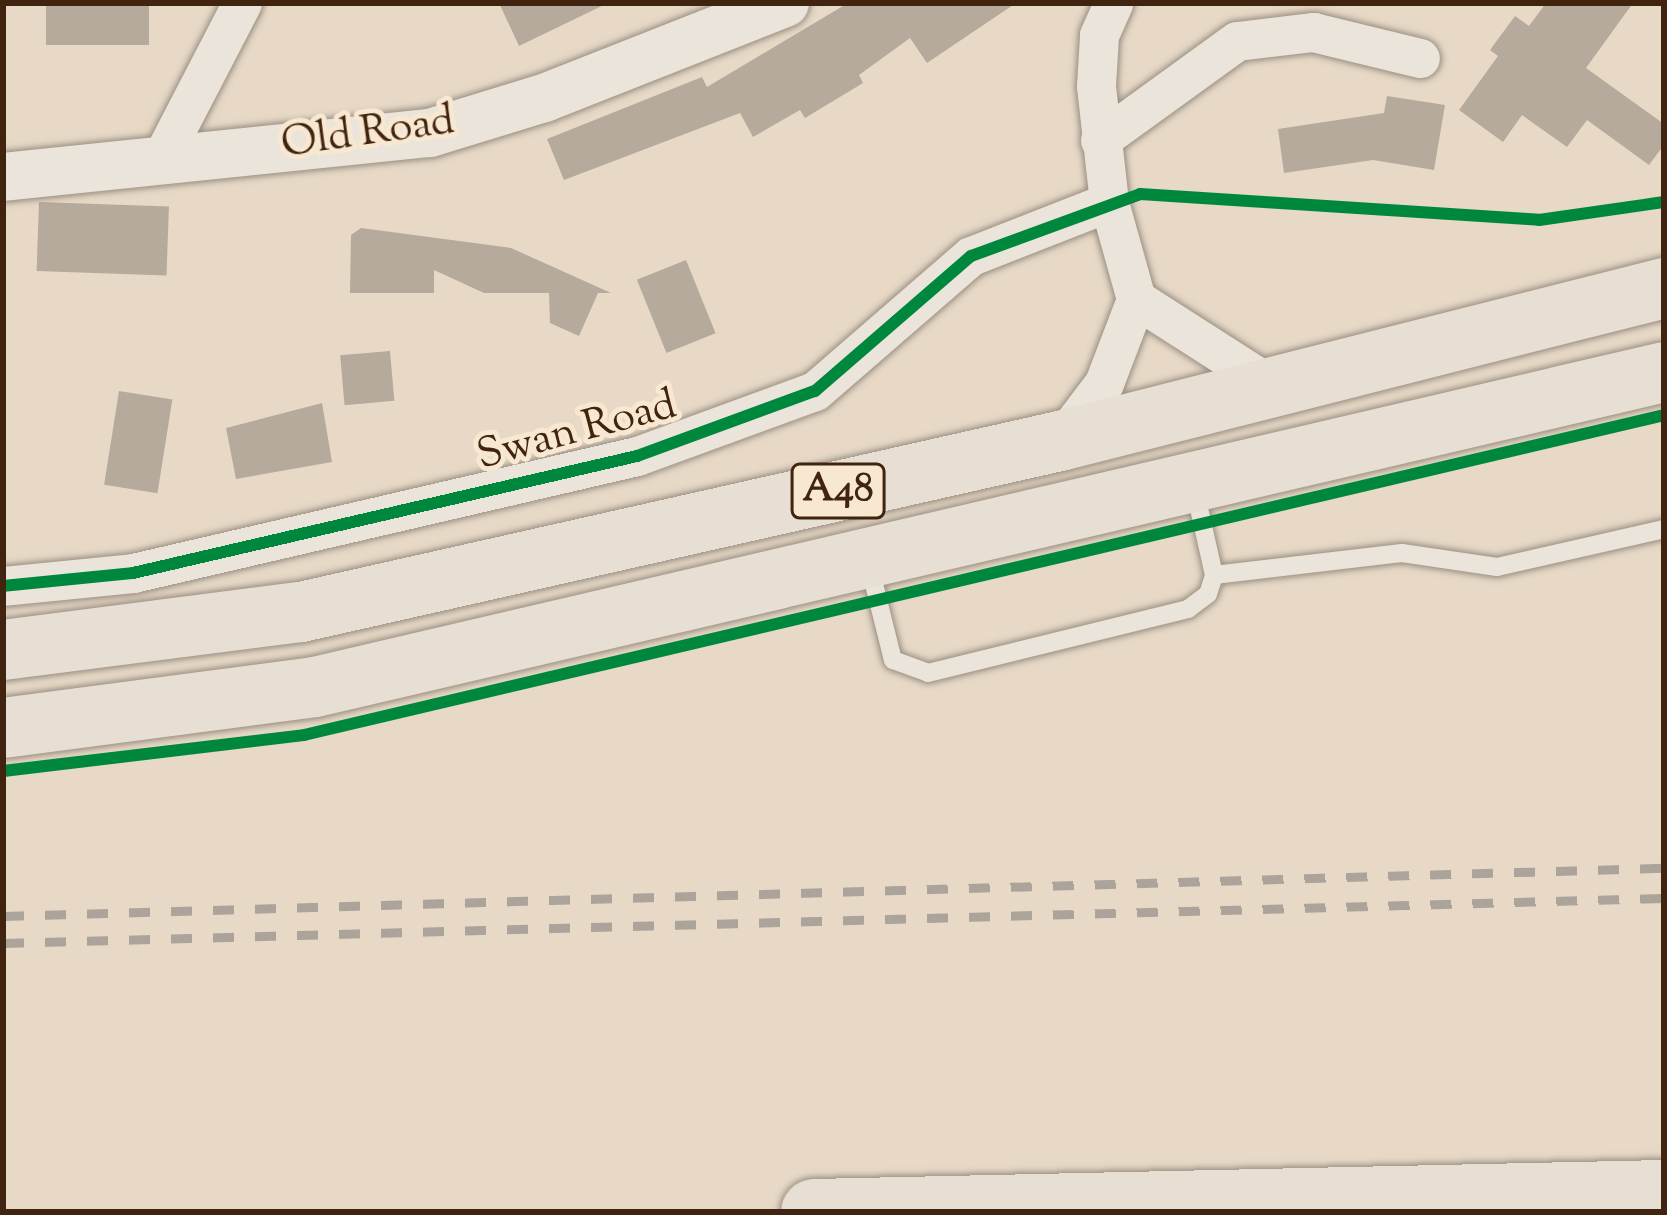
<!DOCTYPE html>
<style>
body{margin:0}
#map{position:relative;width:1667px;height:1215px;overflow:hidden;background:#e7d9c6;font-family:"Sorts Mill Goudy",serif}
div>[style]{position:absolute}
.building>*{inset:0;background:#b6aa9c;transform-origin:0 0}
.roads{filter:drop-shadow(0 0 3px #9b8f82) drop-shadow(0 0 3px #9b8f82)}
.service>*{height:18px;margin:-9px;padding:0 9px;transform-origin:9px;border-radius:9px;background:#eae4da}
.minor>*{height:39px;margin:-19.5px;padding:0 19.5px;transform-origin:19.5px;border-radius:19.5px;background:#eae4da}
.tertiary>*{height:48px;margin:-24px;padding:0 24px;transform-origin:24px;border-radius:24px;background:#eae4da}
.primary>*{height:60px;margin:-30px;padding:0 30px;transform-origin:30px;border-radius:30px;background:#e7dfd4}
.motorway>*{height:66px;margin:-33px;padding:0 33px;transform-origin:33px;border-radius:33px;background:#e7dfd4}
.rail>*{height:9px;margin-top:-4.5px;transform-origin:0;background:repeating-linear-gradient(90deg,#aca39a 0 21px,transparent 0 42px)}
.cycleway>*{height:12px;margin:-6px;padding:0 6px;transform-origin:6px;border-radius:6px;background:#00873e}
span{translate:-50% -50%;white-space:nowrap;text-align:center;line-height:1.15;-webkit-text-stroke:10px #f8e8d1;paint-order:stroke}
.shield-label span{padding:3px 9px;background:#f8e8d1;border:3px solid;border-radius:9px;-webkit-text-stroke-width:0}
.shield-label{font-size:39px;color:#412410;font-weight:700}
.street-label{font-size:42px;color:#412410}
.frame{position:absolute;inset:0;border:6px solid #412410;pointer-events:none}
</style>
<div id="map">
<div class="building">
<i style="left:46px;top:3px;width:103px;height:42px"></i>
<i style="clip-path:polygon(499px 3px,608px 3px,519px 46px)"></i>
<i style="clip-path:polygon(848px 3px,1016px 3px,927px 63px,910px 38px,859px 75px,863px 83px,805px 118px,800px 110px,753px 137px,740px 113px,564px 180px,547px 139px,702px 77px,707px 87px)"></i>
<i style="clip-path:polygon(1546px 3px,1633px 3px,1586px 68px,1664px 124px,1664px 145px,1649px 165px,1587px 120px,1567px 147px,1522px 115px,1503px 142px,1459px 110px,1498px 56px,1490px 50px,1515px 16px,1529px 26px)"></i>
<i style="clip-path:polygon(1387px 96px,1445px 105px,1434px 170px,1373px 160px,1284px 173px,1278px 129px,1384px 113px)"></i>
<i style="left:39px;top:202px;width:130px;height:69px;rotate:2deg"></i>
<i style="clip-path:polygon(361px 228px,511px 248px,611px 293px,598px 293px,579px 336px,550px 323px,549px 293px,484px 293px,434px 270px,434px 293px,350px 293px,351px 235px)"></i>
<i style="left:686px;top:260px;width:79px;height:53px;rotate:68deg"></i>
<i style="left:390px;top:351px;width:50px;height:50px;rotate:85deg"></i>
<i style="left:119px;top:391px;width:54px;height:95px;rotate:9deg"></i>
<i style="clip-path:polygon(322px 403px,332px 462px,236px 479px,226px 428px)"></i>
</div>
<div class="roads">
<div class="service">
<i style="left:869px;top:564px;width:99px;rotate:76deg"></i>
<i style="left:893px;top:660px;width:37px;rotate:20deg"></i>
<i style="left:928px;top:673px;width:268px;rotate:-13.8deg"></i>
<i style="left:1188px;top:609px;width:25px;rotate:-37deg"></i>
<i style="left:1208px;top:594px;width:20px;rotate:-72deg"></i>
<i style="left:1214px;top:575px;width:86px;rotate:-102.7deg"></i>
<i style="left:1214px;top:575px;width:189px;rotate:-6.7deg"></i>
<i style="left:1402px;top:553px;width:96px;rotate:8.4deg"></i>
<i style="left:1497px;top:567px;width:171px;rotate:-12.8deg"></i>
</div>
<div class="minor">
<i style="left:1100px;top:140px;width:169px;rotate:-35.9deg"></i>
<i style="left:1237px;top:41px;width:77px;rotate:-6.8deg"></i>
<i style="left:1313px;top:32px;width:110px;rotate:13.7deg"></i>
<i style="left:161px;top:159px;width:176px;rotate:-62.6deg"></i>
<i style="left:1136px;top:299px;width:158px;rotate:32.6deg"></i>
<i style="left:1060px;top:441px;width:73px;rotate:-52.8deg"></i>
<i style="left:1104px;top:383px;width:90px;rotate:-69.1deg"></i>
<i style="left:1136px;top:299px;width:101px;rotate:-105.6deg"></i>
<i style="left:1109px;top:202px;width:117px;rotate:-96.4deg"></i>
<i style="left:1096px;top:86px;width:51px;rotate:-86.6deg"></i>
<i style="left:1099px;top:35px;width:35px;rotate:-66deg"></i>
<i style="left:3px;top:586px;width:131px;rotate:-5.7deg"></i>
<i style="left:133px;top:573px;width:517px;rotate:-13.07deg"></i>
<i style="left:637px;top:456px;width:189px;rotate:-20.1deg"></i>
<i style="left:815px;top:391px;width:206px;rotate:-40.9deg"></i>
<i style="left:971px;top:256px;width:148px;rotate:-21.4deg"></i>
</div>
<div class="tertiary">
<i style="left:3px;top:177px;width:429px;rotate:-5.9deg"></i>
<i style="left:430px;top:133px;width:119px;rotate:-17.1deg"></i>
<i style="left:544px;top:98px;width:259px;rotate:-21.5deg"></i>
</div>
<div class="primary">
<i style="left:3px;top:650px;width:300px;rotate:-7.3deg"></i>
<i style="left:301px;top:612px;width:778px;rotate:-12.7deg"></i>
<i style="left:1060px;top:441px;width:623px;rotate:-14.21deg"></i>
<i style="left:3px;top:728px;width:315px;rotate:-7.5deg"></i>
<i style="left:315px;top:687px;width:1385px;rotate:-13.14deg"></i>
</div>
<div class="motorway">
<i style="left:814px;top:1212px;width:850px;rotate:-1.28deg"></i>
</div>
</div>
<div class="rail">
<i style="left:3px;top:916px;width:1662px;rotate:-1.66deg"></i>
<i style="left:3px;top:943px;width:1662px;rotate:-1.55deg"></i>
</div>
<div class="cycleway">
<i style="left:3px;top:586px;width:131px;rotate:-5.7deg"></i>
<i style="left:133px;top:573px;width:517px;rotate:-13.07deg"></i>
<i style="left:637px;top:456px;width:189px;rotate:-20.1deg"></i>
<i style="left:815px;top:391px;width:206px;rotate:-40.9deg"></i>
<i style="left:971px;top:256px;width:180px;rotate:-20.1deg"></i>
<i style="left:1140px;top:194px;width:400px;rotate:3.7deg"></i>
<i style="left:1539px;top:220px;width:126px;rotate:-8.2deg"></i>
<i style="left:3px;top:771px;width:303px;rotate:-6.8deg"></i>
<i style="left:304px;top:735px;width:1397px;rotate:-13.24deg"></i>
</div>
<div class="shield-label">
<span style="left:838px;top:491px">A48</span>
</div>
<div class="street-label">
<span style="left:368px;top:134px;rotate:-8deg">Old Road</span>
<span style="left:577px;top:432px;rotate:-15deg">Swan Road</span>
</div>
<div class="frame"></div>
</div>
